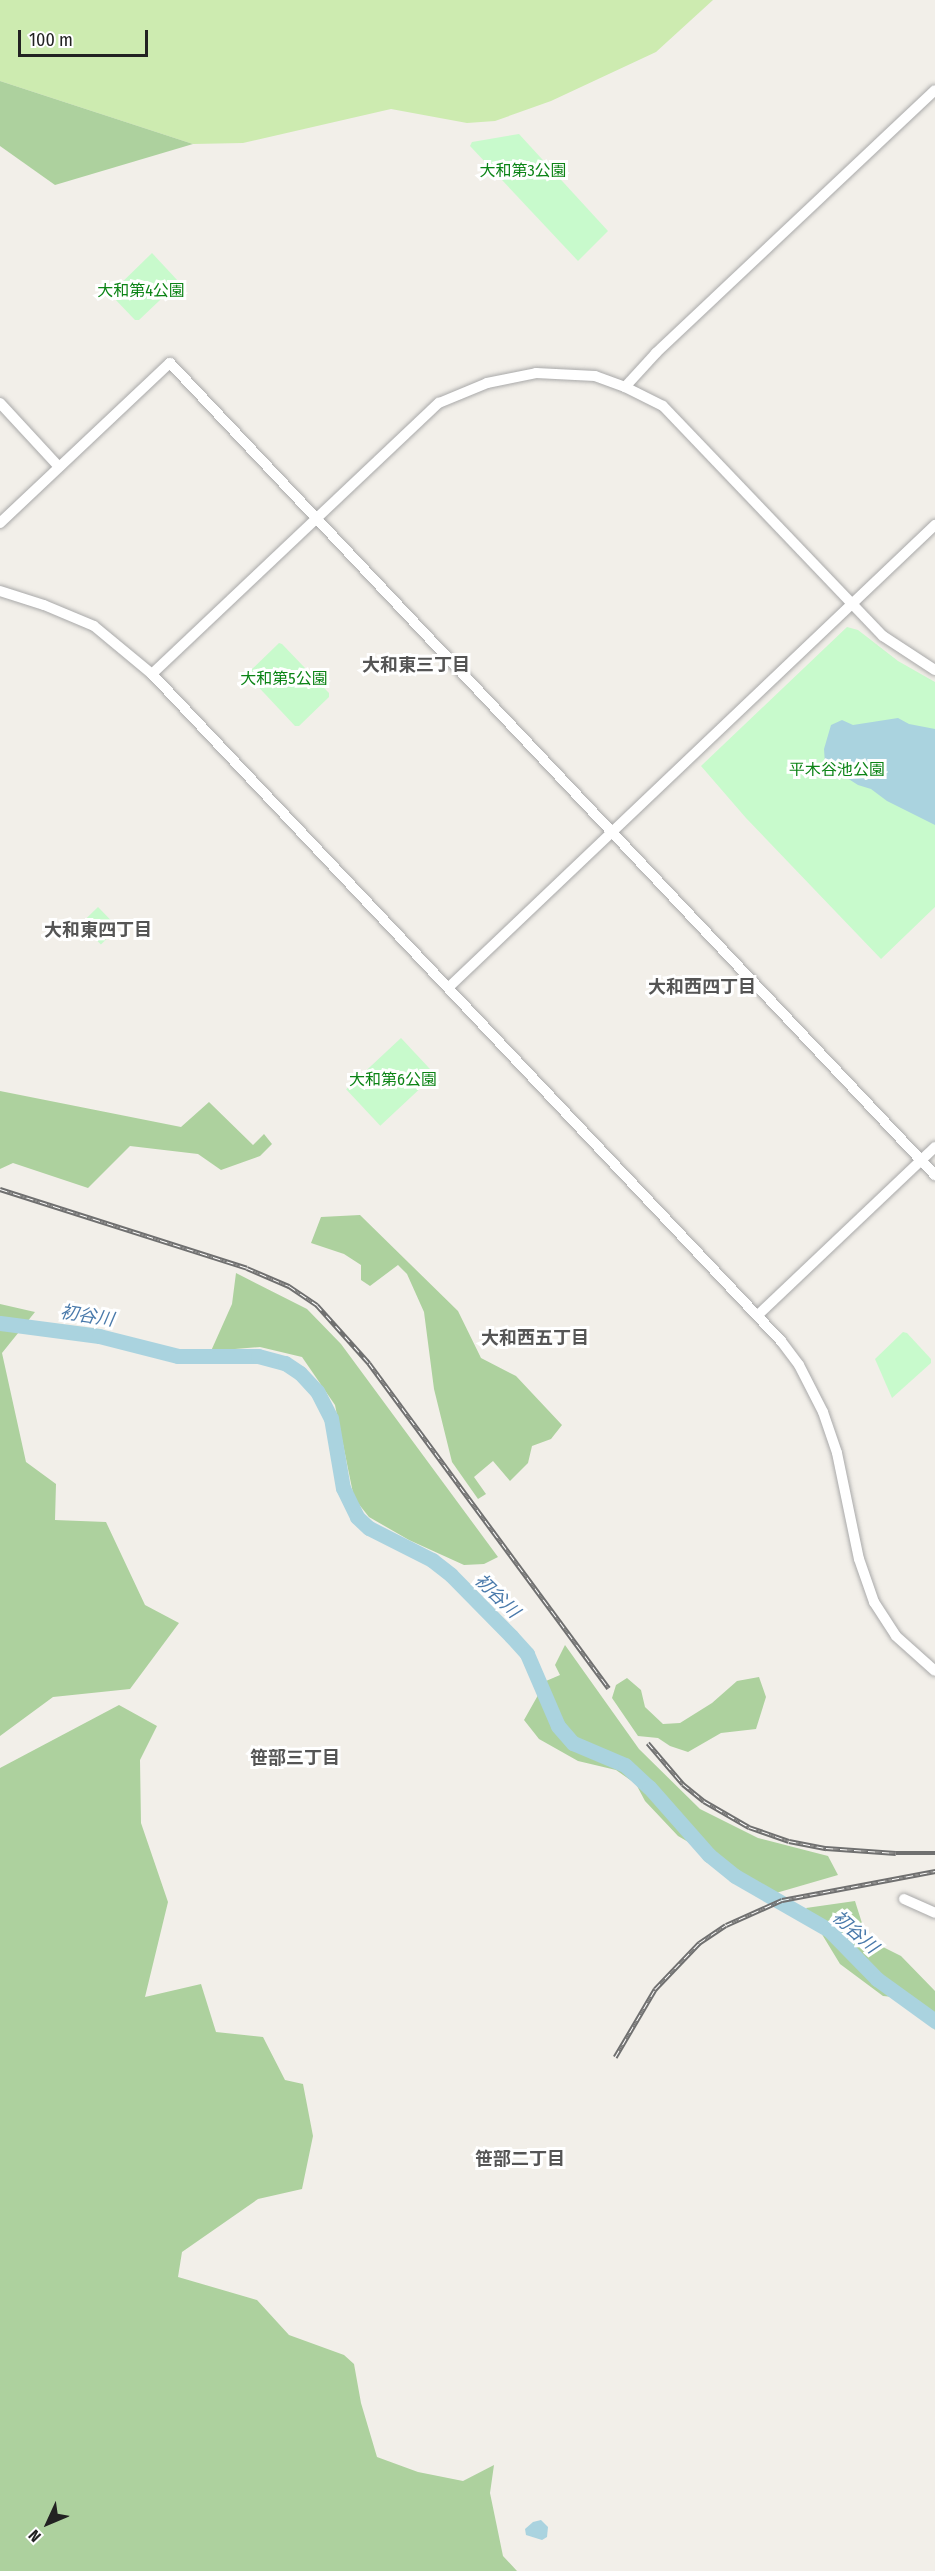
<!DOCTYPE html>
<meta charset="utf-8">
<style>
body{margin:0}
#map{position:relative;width:935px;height:2571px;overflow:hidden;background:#f2efe9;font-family:"Fira Sans Condensed","Noto Sans JP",sans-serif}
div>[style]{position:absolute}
.grass>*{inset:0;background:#cdebb0}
.forest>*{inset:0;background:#add19e}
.park>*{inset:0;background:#c8facc;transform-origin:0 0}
.water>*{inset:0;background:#aad3df}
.river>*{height:15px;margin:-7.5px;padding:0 7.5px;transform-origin:7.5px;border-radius:7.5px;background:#aad3df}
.roads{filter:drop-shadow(0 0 2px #a9a9a9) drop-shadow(0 0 2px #a9a9a9)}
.tertiary>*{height:10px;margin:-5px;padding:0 5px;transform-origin:5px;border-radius:5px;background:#fff}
.rail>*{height:4.5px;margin-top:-2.25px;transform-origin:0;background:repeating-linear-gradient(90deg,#fff 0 7px,#707070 0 14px);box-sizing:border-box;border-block:2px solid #707070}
span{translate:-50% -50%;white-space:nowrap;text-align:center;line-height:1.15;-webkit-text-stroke:6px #fff;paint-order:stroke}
.park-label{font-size:16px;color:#0c8416}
.neighbourhood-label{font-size:18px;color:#555;font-weight:700}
.water-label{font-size:18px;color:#4a7aab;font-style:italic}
.north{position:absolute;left:18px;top:2493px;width:60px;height:60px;-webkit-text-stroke:4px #fff;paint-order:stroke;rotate:226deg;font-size:16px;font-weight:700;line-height:24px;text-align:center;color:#222}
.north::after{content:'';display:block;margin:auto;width:21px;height:27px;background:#222;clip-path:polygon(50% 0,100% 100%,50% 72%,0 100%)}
.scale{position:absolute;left:18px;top:30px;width:130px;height:27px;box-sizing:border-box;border:3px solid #222;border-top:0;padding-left:8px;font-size:18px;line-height:21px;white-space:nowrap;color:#222;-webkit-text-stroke:4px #fff;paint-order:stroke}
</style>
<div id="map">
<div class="grass">
<i style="clip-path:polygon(0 0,713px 0,656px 52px,551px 101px,495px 121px,467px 123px,391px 109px,243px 143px,193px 144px,0 81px)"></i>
</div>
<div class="forest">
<i style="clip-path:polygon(0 81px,193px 144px,55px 185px,0 146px)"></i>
<i style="clip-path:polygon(0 1091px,181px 1127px,209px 1102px,253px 1145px,264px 1134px,272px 1144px,260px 1156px,221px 1170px,198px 1154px,130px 1146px,88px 1188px,13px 1163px,0 1169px)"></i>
<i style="clip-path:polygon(360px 1215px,458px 1311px,481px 1358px,516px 1376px,562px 1425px,551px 1439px,532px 1446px,528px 1463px,510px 1481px,493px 1461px,474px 1477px,486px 1494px,478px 1499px,452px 1462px,434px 1389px,424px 1312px,407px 1274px,398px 1265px,370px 1286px,361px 1280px,361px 1265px,344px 1254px,311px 1243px,321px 1217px)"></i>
<i style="clip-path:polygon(236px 1273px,307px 1309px,341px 1344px,498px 1557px,484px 1564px,464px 1565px,409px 1540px,369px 1517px,354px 1498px,335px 1405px,302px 1357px,260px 1347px,211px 1351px,232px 1304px)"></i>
<i style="clip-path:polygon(0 1304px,35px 1312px,2px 1353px,26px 1462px,56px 1484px,55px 1520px,106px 1522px,145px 1605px,179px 1623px,130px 1689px,53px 1697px,0 1736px)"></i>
<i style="clip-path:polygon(565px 1645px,639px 1749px,700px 1809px,758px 1838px,828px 1856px,838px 1875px,776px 1893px,678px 1836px,645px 1801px,636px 1784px,616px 1770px,578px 1761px,539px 1739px,524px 1720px,546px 1681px,560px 1675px,555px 1665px)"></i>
<i style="clip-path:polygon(759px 1677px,766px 1697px,756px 1729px,721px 1733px,688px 1752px,670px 1746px,658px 1738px,638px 1736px,612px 1698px,616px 1685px,627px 1678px,641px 1690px,645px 1707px,663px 1724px,680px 1723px,712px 1703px,737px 1681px)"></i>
<i style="clip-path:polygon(119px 1705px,157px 1726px,140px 1760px,141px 1823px,168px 1902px,145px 1997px,201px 1984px,216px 2032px,263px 2037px,285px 2080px,303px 2084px,313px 2136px,302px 2189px,258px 2199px,182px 2252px,178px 2277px,257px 2300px,289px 2335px,344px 2355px,354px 2364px,361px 2403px,377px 2457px,418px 2472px,463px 2481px,494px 2465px,490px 2493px,503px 2556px,517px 2571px,0 2571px,0 1768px)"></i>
<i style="clip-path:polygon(855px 1901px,867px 1939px,901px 1956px,935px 1991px,935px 2030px,914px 1999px,883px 1996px,840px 1964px,806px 1908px)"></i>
</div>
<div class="park">
<i style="clip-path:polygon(519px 134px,608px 231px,578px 261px,470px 146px,472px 142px)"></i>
<i style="clip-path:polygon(152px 253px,179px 282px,139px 320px,135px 320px,112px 296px,112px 292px)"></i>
<i style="clip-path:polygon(847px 627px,858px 630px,898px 661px,935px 682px,935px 907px,881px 959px,746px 818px,701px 766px)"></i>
<i style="clip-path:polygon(279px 643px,282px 644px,329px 693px,329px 697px,299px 726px,295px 726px,249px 677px,249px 672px)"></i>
<i style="left:98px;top:907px;width:29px;height:24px;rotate:46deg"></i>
<i style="left:401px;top:1038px;width:50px;height:75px;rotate:47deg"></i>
<i style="clip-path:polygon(903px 1332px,907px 1333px,931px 1359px,931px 1363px,892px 1398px,875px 1359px)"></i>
</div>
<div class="water">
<i style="clip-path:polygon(898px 718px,909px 724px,935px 729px,935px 825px,887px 801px,871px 789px,858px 785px,825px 764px,824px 749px,831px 725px,842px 720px,853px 725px)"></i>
<i style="clip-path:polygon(541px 2520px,548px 2527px,547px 2537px,542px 2540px,526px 2535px,525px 2529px,533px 2522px)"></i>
</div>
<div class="river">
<i style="left:0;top:1323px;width:100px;rotate:7.5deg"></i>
<i style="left:99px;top:1336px;width:81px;rotate:14.2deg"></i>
<i style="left:178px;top:1356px;width:80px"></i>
<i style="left:258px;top:1356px;width:28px;rotate:15deg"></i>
<i style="left:285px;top:1363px;width:18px;rotate:34deg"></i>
<i style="left:300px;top:1373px;width:25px;rotate:47deg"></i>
<i style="left:317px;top:1391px;width:30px;rotate:63deg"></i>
<i style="left:331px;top:1418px;width:71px;rotate:80.3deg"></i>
<i style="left:343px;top:1488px;width:32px;rotate:64deg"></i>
<i style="left:357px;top:1517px;width:16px;rotate:43deg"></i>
<i style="left:369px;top:1528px;width:71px;rotate:26.9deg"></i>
<i style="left:432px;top:1560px;width:24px;rotate:38deg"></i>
<i style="left:451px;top:1575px;width:86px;rotate:45.5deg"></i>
<i style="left:511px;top:1636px;width:24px;rotate:48deg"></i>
<i style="left:527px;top:1654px;width:78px;rotate:66.7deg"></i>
<i style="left:558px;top:1726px;width:23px;rotate:49deg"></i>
<i style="left:573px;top:1743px;width:56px;rotate:22.9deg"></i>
<i style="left:625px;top:1765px;width:33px;rotate:43deg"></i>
<i style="left:649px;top:1787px;width:91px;rotate:48.6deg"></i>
<i style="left:709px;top:1855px;width:33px;rotate:39deg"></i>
<i style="left:735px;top:1876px;width:108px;rotate:29.9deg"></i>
<i style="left:829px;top:1930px;width:69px;rotate:45.6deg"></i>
<i style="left:877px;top:1979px;width:72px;rotate:35.9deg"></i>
</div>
<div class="roads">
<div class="tertiary">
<i style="left:625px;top:387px;width:46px;rotate:-47.6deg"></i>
<i style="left:656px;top:353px;width:383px;rotate:-43.3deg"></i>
<i style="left:0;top:403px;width:87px;rotate:47.3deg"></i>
<i style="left:0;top:523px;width:233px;rotate:-43.3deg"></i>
<i style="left:170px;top:363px;width:1116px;rotate:46.71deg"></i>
<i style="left:0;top:591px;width:46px;rotate:17.7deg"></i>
<i style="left:44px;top:605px;width:54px;rotate:22.8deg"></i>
<i style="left:94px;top:626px;width:75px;rotate:39.6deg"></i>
<i style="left:152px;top:674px;width:917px;rotate:46.68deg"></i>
<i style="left:781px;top:1341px;width:30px;rotate:53deg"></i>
<i style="left:799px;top:1365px;width:53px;rotate:62.9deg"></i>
<i style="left:823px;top:1412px;width:43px;rotate:71.1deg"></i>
<i style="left:837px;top:1453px;width:108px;rotate:78.3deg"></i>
<i style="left:859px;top:1559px;width:46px;rotate:70.8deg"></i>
<i style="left:874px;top:1602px;width:40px;rotate:57.1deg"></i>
<i style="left:896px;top:1636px;width:52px;rotate:41.9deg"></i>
<i style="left:152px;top:674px;width:395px;rotate:-43.4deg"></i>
<i style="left:439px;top:403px;width:52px;rotate:-22.6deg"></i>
<i style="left:487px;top:383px;width:50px;rotate:-11.5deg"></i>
<i style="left:536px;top:373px;width:59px;rotate:2.9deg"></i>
<i style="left:595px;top:376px;width:32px;rotate:20deg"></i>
<i style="left:625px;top:387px;width:42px;rotate:26.6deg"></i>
<i style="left:663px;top:406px;width:318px;rotate:46.3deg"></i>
<i style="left:883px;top:636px;width:62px;rotate:33.2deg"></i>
<i style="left:449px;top:987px;width:671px;rotate:-43.55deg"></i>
<i style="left:758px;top:1315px;width:244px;rotate:-43.5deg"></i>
<i style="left:904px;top:1899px;width:34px;rotate:24deg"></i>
</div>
</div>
<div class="rail">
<i style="left:0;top:1189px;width:259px;rotate:17.7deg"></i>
<i style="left:247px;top:1268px;width:46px;rotate:23.2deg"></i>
<i style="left:289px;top:1286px;width:34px;rotate:34deg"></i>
<i style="left:317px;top:1305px;width:78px;rotate:48.1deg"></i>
<i style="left:369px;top:1363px;width:404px;rotate:53.6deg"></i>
<i style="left:648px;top:1743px;width:54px;rotate:49.5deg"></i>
<i style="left:683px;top:1784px;width:27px;rotate:39deg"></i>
<i style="left:704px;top:1801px;width:52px;rotate:30deg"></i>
<i style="left:749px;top:1827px;width:42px;rotate:19.3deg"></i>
<i style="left:789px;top:1841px;width:38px;rotate:11deg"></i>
<i style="left:826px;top:1848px;width:70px;rotate:4.1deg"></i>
<i style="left:896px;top:1853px;width:39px"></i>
<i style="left:615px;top:2057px;width:79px;rotate:-59.5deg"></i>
<i style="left:655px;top:1989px;width:64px;rotate:-46.3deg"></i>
<i style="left:699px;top:1943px;width:32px;rotate:-34deg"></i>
<i style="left:726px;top:1925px;width:61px;rotate:-24.1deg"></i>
<i style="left:782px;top:1900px;width:156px;rotate:-10.7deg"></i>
</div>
<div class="park-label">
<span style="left:523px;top:171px">大和第3公園</span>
<span style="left:141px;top:291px">大和第4公園</span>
<span style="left:284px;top:679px">大和第5公園</span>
<span style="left:837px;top:770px">平木谷池公園</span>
<span style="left:393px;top:1080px">大和第6公園</span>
</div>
<div class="neighbourhood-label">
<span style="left:416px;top:665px">大和東三丁目</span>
<span style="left:98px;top:930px">大和東四丁目</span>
<span style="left:702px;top:987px">大和西四丁目</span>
<span style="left:535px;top:1338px">大和西五丁目</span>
<span style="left:295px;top:1758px">笹部三丁目</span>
<span style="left:520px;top:2159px">笹部二丁目</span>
</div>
<div class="water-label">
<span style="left:87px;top:1316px;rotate:9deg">初谷川</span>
<span style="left:497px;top:1596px;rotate:44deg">初谷川</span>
<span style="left:855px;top:1932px;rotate:42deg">初谷川</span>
</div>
<div class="north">N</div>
<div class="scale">100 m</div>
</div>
